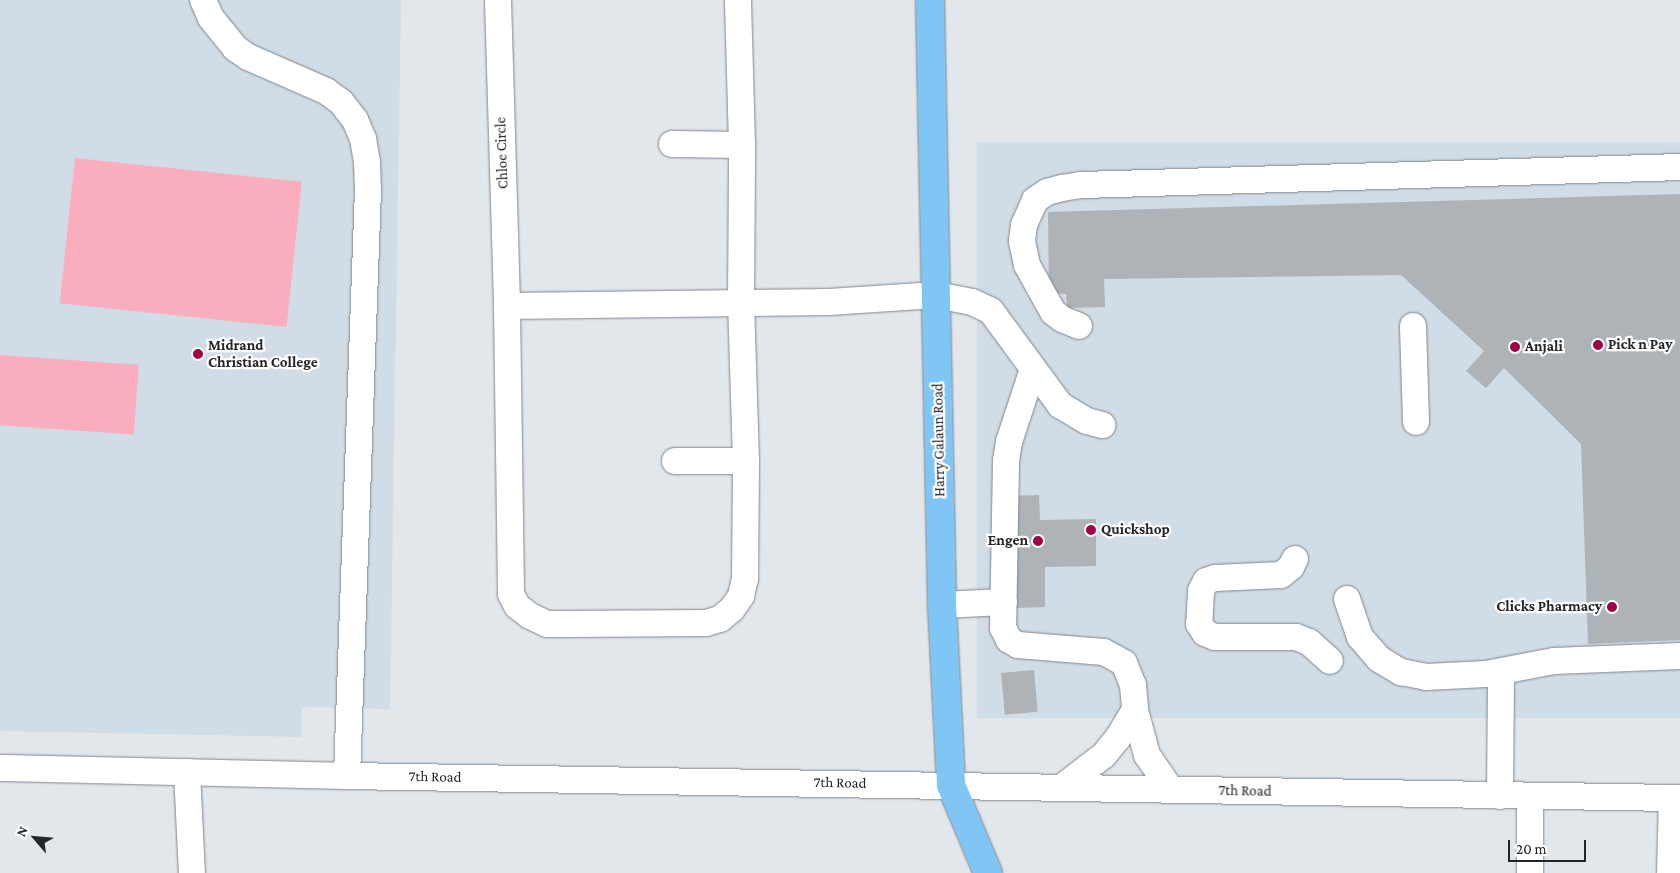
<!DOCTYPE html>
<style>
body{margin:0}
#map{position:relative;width:1680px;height:873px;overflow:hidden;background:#e2e7ec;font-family:"Crimson Pro",serif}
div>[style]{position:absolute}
.built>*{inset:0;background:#d0dce6;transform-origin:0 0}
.green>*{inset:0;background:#faadbc;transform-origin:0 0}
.building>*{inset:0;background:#aeb3b7;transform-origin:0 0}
.roads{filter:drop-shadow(0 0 1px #82868b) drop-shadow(0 0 1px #82868b)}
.minor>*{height:26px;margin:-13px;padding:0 13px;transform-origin:13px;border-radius:13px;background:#fff}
.major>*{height:28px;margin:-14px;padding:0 14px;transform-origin:14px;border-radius:14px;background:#7fc6f5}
.dots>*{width:14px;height:14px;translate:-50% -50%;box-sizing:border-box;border:2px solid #fff;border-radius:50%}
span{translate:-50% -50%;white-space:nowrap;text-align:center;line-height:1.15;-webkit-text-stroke:4.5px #fff;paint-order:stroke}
.street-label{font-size:15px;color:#232527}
.poi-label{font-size:15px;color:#232527;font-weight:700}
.left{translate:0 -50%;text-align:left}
.right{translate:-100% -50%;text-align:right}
.north{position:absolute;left:10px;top:813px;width:50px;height:50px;-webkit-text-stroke:4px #fff;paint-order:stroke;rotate:297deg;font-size:14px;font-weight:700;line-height:20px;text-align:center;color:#232527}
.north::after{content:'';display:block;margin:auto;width:18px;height:22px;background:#232527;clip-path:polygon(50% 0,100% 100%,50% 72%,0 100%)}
.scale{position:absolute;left:1508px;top:840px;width:78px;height:22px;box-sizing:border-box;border:2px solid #232527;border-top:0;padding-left:6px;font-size:15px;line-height:18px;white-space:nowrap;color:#232527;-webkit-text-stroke:4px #fff;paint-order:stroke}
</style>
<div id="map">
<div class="built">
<i style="clip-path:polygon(0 0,401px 0,390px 709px,302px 707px,301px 737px,0 731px)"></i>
<i style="left:1680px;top:142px;width:576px;height:703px;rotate:90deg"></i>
</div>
<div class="green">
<i style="left:75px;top:158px;width:228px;height:146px;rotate:6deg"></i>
<i style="left:0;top:355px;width:139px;height:70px;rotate:4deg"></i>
</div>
<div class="building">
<i style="clip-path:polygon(1680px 194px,1680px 640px,1588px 644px,1581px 444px,1504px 368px,1486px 388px,1466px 371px,1484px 351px,1401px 275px,1104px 279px,1105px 307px,1067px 308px,1066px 294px,1049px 293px,1048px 212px)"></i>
<i style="clip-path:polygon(1039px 495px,1040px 520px,1096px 519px,1096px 566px,1045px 567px,1045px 607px,1013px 608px,1011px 496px)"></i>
<i style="left:1034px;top:670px;width:42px;height:33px;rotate:85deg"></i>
</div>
<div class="roads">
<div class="minor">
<i style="left:203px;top:0;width:20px;rotate:66deg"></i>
<i style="left:211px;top:18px;width:38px;rotate:51deg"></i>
<i style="left:235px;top:48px;width:16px;rotate:35deg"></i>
<i style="left:248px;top:57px;width:85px;rotate:23.6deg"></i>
<i style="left:326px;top:91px;width:19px;rotate:36deg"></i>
<i style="left:341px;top:102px;width:23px;rotate:52deg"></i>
<i style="left:355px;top:120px;width:21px;rotate:67deg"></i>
<i style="left:363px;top:139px;width:23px;rotate:80deg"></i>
<i style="left:367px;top:162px;width:27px;rotate:88deg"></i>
<i style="left:368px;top:189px;width:587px;rotate:92.05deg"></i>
<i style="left:498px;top:0;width:306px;rotate:88.3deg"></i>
<i style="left:507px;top:306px;width:288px;rotate:89.2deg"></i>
<i style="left:511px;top:594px;width:13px;rotate:63deg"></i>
<i style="left:517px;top:606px;width:16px;rotate:38deg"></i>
<i style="left:530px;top:616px;width:19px;rotate:25deg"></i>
<i style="left:547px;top:624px;width:20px"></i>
<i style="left:567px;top:624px;width:139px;rotate:-0.4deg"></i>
<i style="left:706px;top:623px;width:15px;rotate:-16deg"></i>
<i style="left:720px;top:619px;width:16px;rotate:-40deg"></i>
<i style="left:732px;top:609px;width:16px;rotate:-55deg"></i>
<i style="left:741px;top:596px;width:17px;rotate:-77deg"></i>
<i style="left:745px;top:579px;width:118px;rotate:-89.5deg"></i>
<i style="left:746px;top:461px;width:158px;rotate:-91.8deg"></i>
<i style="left:741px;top:303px;width:158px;rotate:-89.6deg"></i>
<i style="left:742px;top:145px;width:145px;rotate:-91.6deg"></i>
<i style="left:672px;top:144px;width:70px;rotate:0.8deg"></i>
<i style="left:507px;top:306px;width:322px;rotate:-0.7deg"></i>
<i style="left:829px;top:302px;width:107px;rotate:-3.7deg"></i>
<i style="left:936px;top:295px;width:37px;rotate:11deg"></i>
<i style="left:972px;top:302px;width:21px;rotate:25deg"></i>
<i style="left:991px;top:311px;width:117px;rotate:53.7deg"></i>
<i style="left:1060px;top:405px;width:31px;rotate:31deg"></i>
<i style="left:1087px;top:421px;width:16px;rotate:15deg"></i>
<i style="left:1079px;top:326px;width:18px;rotate:-158deg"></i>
<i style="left:1062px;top:319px;width:11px;rotate:-142deg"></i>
<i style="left:1053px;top:312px;width:54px;rotate:-119deg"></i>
<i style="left:1027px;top:265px;width:25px;rotate:-102deg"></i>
<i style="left:1022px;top:241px;width:16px;rotate:-83deg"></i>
<i style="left:1024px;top:225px;width:27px;rotate:-66deg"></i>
<i style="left:1035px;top:200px;width:14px;rotate:-34deg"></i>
<i style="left:1047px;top:192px;width:16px;rotate:-15deg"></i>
<i style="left:1062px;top:188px;width:20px;rotate:-9deg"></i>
<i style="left:1082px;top:185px;width:598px;rotate:-1.72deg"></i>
<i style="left:1413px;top:326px;width:96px;rotate:88.2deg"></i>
<i style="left:1033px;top:369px;width:77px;rotate:108.2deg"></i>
<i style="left:1009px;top:442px;width:19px;rotate:99deg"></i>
<i style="left:1006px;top:461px;width:167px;rotate:91deg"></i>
<i style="left:1003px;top:628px;width:13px;rotate:63deg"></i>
<i style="left:1009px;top:640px;width:10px;rotate:29deg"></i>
<i style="left:1018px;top:645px;width:86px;rotate:4.7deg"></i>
<i style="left:1104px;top:652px;width:23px;rotate:29deg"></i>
<i style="left:1124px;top:663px;width:24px;rotate:68deg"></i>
<i style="left:1133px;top:685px;width:25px;rotate:85deg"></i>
<i style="left:1135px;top:710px;width:47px;rotate:75.1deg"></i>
<i style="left:1147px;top:755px;width:42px;rotate:55.6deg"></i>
<i style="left:675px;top:461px;width:71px"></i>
<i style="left:1295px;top:559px;width:9px;rotate:117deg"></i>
<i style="left:1291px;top:567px;width:13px;rotate:141deg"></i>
<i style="left:1281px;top:575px;width:66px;rotate:177.4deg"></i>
<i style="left:1215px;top:578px;width:9px;rotate:162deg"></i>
<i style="left:1206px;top:581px;width:11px;rotate:117deg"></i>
<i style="left:1201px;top:591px;width:33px;rotate:93deg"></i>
<i style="left:1199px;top:624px;width:11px;rotate:56deg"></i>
<i style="left:1205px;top:633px;width:11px;rotate:22deg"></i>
<i style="left:1215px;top:637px;width:81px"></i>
<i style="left:1296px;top:637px;width:14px;rotate:21deg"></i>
<i style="left:1309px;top:642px;width:28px;rotate:42deg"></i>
<i style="left:1347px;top:599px;width:40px;rotate:71.1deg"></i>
<i style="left:1360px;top:637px;width:29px;rotate:49deg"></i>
<i style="left:1379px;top:659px;width:26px;rotate:31deg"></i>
<i style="left:1401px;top:672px;width:25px;rotate:11deg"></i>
<i style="left:1426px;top:677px;width:60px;rotate:-2.9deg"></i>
<i style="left:1486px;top:674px;width:69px;rotate:-10.8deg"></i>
<i style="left:1554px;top:661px;width:126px;rotate:-2.3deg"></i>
<i style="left:942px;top:605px;width:62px;rotate:-2.8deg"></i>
<i style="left:0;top:768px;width:347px;rotate:1.3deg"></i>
<i style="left:347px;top:776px;width:1333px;rotate:0.95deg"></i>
<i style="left:187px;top:772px;width:101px;rotate:87.2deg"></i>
<i style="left:1061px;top:788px;width:54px;rotate:-37.5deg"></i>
<i style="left:1104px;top:755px;width:22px;rotate:-51deg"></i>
<i style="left:1118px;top:738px;width:33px;rotate:-59deg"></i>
<i style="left:1500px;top:796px;width:124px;rotate:-89.5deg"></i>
<i style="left:1530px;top:796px;width:77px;rotate:90deg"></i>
<i style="left:1670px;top:873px;width:75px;rotate:-88.5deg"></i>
</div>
<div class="major">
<i style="left:930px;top:0;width:605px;rotate:88.86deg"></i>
<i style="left:942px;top:605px;width:180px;rotate:87.1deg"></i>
<i style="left:951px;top:785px;width:95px;rotate:67.2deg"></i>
</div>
</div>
<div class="dots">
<i style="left:1598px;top:345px;background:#9f0246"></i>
<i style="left:1515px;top:347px;background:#9f0246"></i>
<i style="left:198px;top:354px;background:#9f0246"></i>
<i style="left:1091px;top:530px;background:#9f0246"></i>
<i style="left:1038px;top:541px;background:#9f0246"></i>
<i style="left:1612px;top:607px;background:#9f0246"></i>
</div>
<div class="street-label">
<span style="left:502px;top:153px;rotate:-92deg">Chloe Circle</span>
<span style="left:939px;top:440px;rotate:-91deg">Harry Galaun Road</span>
<span style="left:435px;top:777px;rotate:1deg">7th Road</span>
<span style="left:840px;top:783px;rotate:1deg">7th Road</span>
<span style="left:1245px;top:791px;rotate:1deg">7th Road</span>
</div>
<div class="poi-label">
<span class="left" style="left:208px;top:354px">Midrand<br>Christian College</span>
<span class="left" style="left:1608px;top:345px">Pick n Pay</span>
<span class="left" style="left:1525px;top:347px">Anjali</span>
<span class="left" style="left:1101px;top:530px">Quickshop</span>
<span class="right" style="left:1028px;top:541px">Engen</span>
<span class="right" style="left:1602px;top:607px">Clicks Pharmacy</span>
</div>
<div class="north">N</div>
<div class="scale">20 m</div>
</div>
